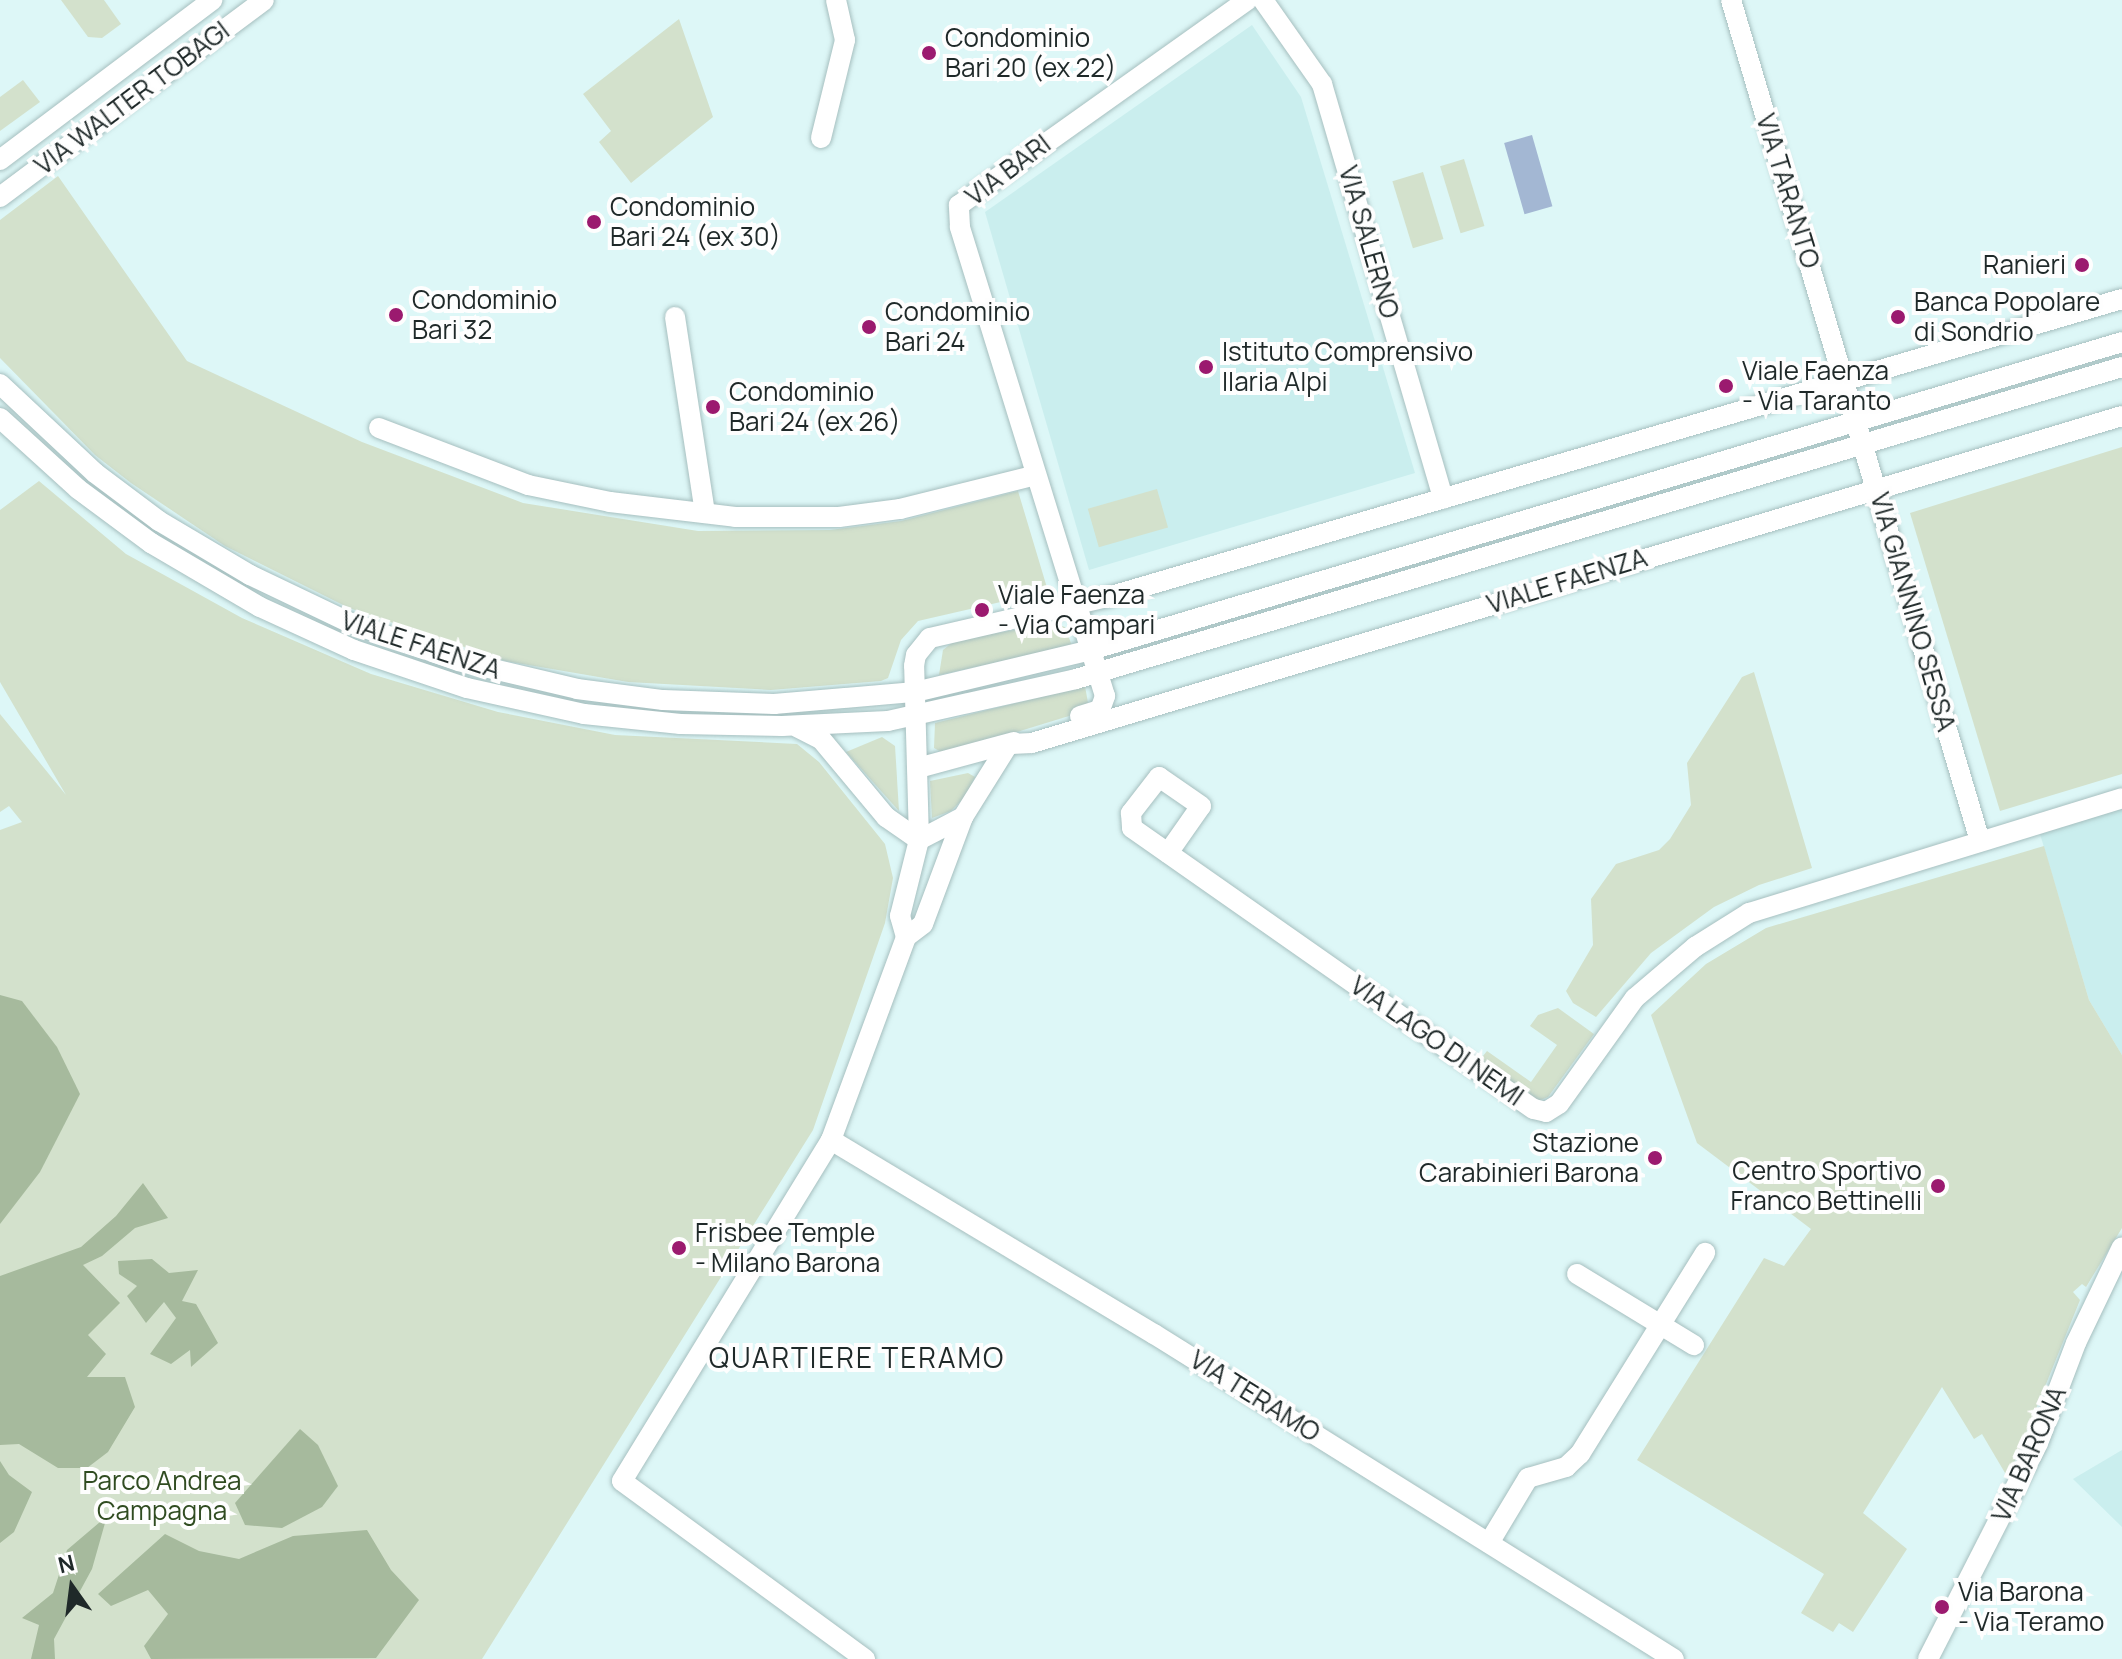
<!DOCTYPE html>
<style>
body{margin:0}
#map{position:relative;width:2122px;height:1659px;overflow:hidden;background:#ddf7f7;font-family:Manrope,sans-serif}
div>[style]{position:absolute}
.built>*{inset:0;background:#caeeee}
.green>*{inset:0;background:#d3e1cc;transform-origin:0 0}
.forest>*{inset:0;background:#a6ba9d}
.water>*{inset:0;background:#a3b7d3;transform-origin:0 0}
.roads{filter:drop-shadow(0 0 2px #a6bfbf) drop-shadow(0 0 2px #a6bfbf)}
.minor>*{height:20px;margin:-10px;padding:0 10px;transform-origin:10px;border-radius:10px;background:#fff}
.dots>*{width:22px;height:22px;translate:-50% -50%;box-sizing:border-box;border:4px solid #fefefe;border-radius:50%}
span{translate:-50% -50%;white-space:nowrap;text-align:center;line-height:1.15;-webkit-text-stroke:8px #fefefe;paint-order:stroke}
.poi-label{font-size:26px;color:#1f2929}
.left{translate:0 -50%;text-align:left}
.right{translate:-100% -50%;text-align:right}
.street-label{font-size:26px;color:#1f2929}
.park-label{font-size:26px;color:#304c21}
.neighbourhood-label{font-size:28px;color:#1f2929;letter-spacing:2px}
.north{position:absolute;left:32px;top:1547px;width:80px;height:80px;-webkit-text-stroke:6px #fefefe;paint-order:stroke;rotate:346deg;font-size:22px;font-weight:700;line-height:32px;text-align:center;color:#1f2929}
.north::after{content:'';display:block;margin:auto;width:28px;height:36px;background:#1f2929;clip-path:polygon(50% 0,100% 100%,50% 72%,0 100%)}
</style>
<div id="map">
<div class="built">
<i style="clip-path:polygon(1252px 25px,1301px 97px,1415px 473px,1089px 570px,985px 212px)"></i>
<i style="clip-path:polygon(2122px 802px,2122px 1055px,2089px 1000px,2038px 827px)"></i>
<i style="clip-path:polygon(2122px 1450px,2122px 1527px,2073px 1479px)"></i>
</div>
<div class="green">
<i style="clip-path:polygon(61px 0,104px 0,121px 24px,102px 38px,88px 37px)"></i>
<i style="clip-path:polygon(679px 19px,713px 117px,631px 183px,599px 142px,611px 131px,583px 94px)"></i>
<i style="clip-path:polygon(23px 80px,40px 102px,0 131px,0 97px)"></i>
<i style="left:1464px;top:159px;width:70px;height:25px;rotate:73deg"></i>
<i style="left:1423px;top:172px;width:70px;height:32px;rotate:73deg"></i>
<i style="clip-path:polygon(58px 176px,187px 361px,362px 442px,523px 503px,698px 531px,830px 530px,901px 521px,1018px 491px,1048px 591px,918px 621px,901px 640px,888px 678px,881px 681px,771px 690px,628px 682px,505px 661px,349px 608px,225px 546px,131px 483px,95px 455px,0 358px,0 220px)"></i>
<i style="clip-path:polygon(2122px 447px,2122px 774px,2000px 811px,1910px 513px)"></i>
<i style="clip-path:polygon(39px 481px,126px 554px,242px 618px,371px 674px,498px 712px,615px 735px,797px 744px,819px 762px,885px 844px,893px 878px,885px 923px,813px 1130px,482px 1659px,0 1659px,0 830px,22px 822px,9px 806px,0 812px,0 714px,66px 795px,0 682px,0 510px)"></i>
<i style="left:1157px;top:489px;width:40px;height:72px;rotate:74deg"></i>
<i style="clip-path:polygon(1052px 623px,1065px 627px,1072px 646px,939px 675px,943px 650px,954px 641px)"></i>
<i style="clip-path:polygon(1754px 672px,1812px 868px,1759px 885px,1714px 907px,1651px 953px,1596px 1017px,1573px 1003px,1566px 991px,1593px 945px,1591px 899px,1616px 864px,1659px 850px,1670px 839px,1691px 805px,1687px 763px,1742px 677px)"></i>
<i style="clip-path:polygon(1085px 686px,1088px 703px,1082px 712px,945px 754px,934px 748px,935px 723px)"></i>
<i style="clip-path:polygon(882px 737px,895px 746px,899px 811px,846px 752px)"></i>
<i style="clip-path:polygon(968px 773px,975px 777px,966px 796px,951px 811px,932px 818px,930px 781px)"></i>
<i style="clip-path:polygon(2044px 846px,2089px 1000px,2122px 1055px,2122px 1228px,2086px 1287px,2082px 1284px,2073px 1292px,2080px 1300px,2008px 1478px,1982px 1434px,1974px 1439px,1942px 1387px,1863px 1513px,1907px 1549px,1853px 1632px,1839px 1623px,1833px 1632px,1801px 1613px,1824px 1574px,1637px 1460px,1764px 1258px,1784px 1266px,1811px 1229px,1697px 1143px,1651px 1015px,1706px 964px,1766px 928px)"></i>
<i style="clip-path:polygon(1558px 1008px,1594px 1034px,1548px 1097px,1538px 1101px,1479px 1061px,1487px 1051px,1531px 1082px,1557px 1045px,1530px 1026px,1538px 1015px)"></i>
</div>
<div class="forest">
<i style="clip-path:polygon(0 995px,22px 1001px,57px 1047px,80px 1094px,40px 1172px,0 1224px)"></i>
<i style="clip-path:polygon(143px 1183px,168px 1218px,135px 1228px,102px 1256px,83px 1265px,120px 1303px,88px 1335px,106px 1354px,87px 1377px,125px 1377px,135px 1407px,108px 1452px,87px 1468px,58px 1468px,19px 1444px,0 1445px,0 1276px,81px 1247px,116px 1216px)"></i>
<i style="clip-path:polygon(152px 1259px,169px 1273px,198px 1270px,182px 1301px,196px 1304px,218px 1343px,191px 1367px,190px 1350px,171px 1364px,150px 1354px,176px 1318px,164px 1302px,146px 1323px,127px 1296px,137px 1286px,119px 1274px,118px 1261px)"></i>
<i style="clip-path:polygon(300px 1429px,318px 1445px,338px 1486px,322px 1507px,282px 1528px,245px 1525px,235px 1503px)"></i>
<i style="clip-path:polygon(0 1461px,9px 1475px,32px 1492px,14px 1532px,0 1543px)"></i>
<i style="clip-path:polygon(107px 1516px,92px 1569px,54px 1639px,55px 1659px,31px 1659px,39px 1625px,22px 1618px,53px 1593px,67px 1550px)"></i>
<i style="clip-path:polygon(367px 1530px,391px 1570px,419px 1600px,376px 1658px,151px 1659px,144px 1646px,168px 1614px,148px 1590px,111px 1606px,98px 1594px,165px 1534px,199px 1551px,239px 1559px,293px 1536px)"></i>
</div>
<div class="water">
<i style="left:1532px;top:135px;width:74px;height:29px;rotate:74deg"></i>
</div>
<div class="roads">
<div class="minor">
<i style="left:1263px;top:0;width:103px;rotate:54.9deg"></i>
<i style="left:1322px;top:84px;width:432px;rotate:73.7deg"></i>
<i style="left:1731px;top:0;width:877px;rotate:73.51deg"></i>
<i style="left:821px;top:138px;width:101px;rotate:-76.2deg"></i>
<i style="left:845px;top:40px;width:41px;rotate:-102.7deg"></i>
<i style="left:0;top:160px;width:266px;rotate:-37deg"></i>
<i style="left:0;top:197px;width:329px;rotate:-36.7deg"></i>
<i style="left:675px;top:317px;width:198px;rotate:81.3deg"></i>
<i style="left:0;top:384px;width:130px;rotate:43.1deg"></i>
<i style="left:95px;top:473px;width:80px;rotate:36.9deg"></i>
<i style="left:159px;top:521px;width:106px;rotate:30.7deg"></i>
<i style="left:250px;top:575px;width:109px;rotate:25.6deg"></i>
<i style="left:348px;top:622px;width:118px;rotate:19.4deg"></i>
<i style="left:459px;top:661px;width:121px;rotate:13.3deg"></i>
<i style="left:577px;top:689px;width:87px;rotate:7.3deg"></i>
<i style="left:663px;top:700px;width:111px;rotate:2.1deg"></i>
<i style="left:774px;top:704px;width:142px;rotate:-4.9deg"></i>
<i style="left:915px;top:692px;width:181px;rotate:-13.4deg"></i>
<i style="left:1091px;top:650px;width:1076px;rotate:-16.63deg"></i>
<i style="left:0;top:418px;width:105px;rotate:42.3deg"></i>
<i style="left:78px;top:489px;width:91px;rotate:36.5deg"></i>
<i style="left:151px;top:543px;width:126px;rotate:30.4deg"></i>
<i style="left:260px;top:607px;width:103px;rotate:24.6deg"></i>
<i style="left:354px;top:650px;width:119px;rotate:18.6deg"></i>
<i style="left:467px;top:688px;width:120px;rotate:12.5deg"></i>
<i style="left:584px;top:714px;width:97px;rotate:5.9deg"></i>
<i style="left:680px;top:724px;width:102px;rotate:1.1deg"></i>
<i style="left:782px;top:726px;width:106px;rotate:-2.7deg"></i>
<i style="left:888px;top:721px;width:193px;rotate:-12.6deg"></i>
<i style="left:1076px;top:679px;width:1092px;rotate:-16.61deg"></i>
<i style="left:379px;top:428px;width:160px;rotate:20.9deg"></i>
<i style="left:528px;top:485px;width:84px;rotate:11.7deg"></i>
<i style="left:610px;top:502px;width:126px;rotate:6.8deg"></i>
<i style="left:735px;top:517px;width:104px"></i>
<i style="left:839px;top:517px;width:62px;rotate:-7.5deg"></i>
<i style="left:900px;top:509px;width:140px;rotate:-14deg"></i>
<i style="left:1080px;top:716px;width:21px;rotate:-17deg"></i>
<i style="left:1100px;top:710px;width:15px;rotate:-70deg"></i>
<i style="left:1105px;top:696px;width:491px;rotate:-107.2deg"></i>
<i style="left:960px;top:227px;width:22px;rotate:-93deg"></i>
<i style="left:959px;top:205px;width:354px;rotate:-35.4deg"></i>
<i style="left:797px;top:727px;width:27px;rotate:27deg"></i>
<i style="left:821px;top:739px;width:102px;rotate:50.2deg"></i>
<i style="left:886px;top:817px;width:40px;rotate:34.9deg"></i>
<i style="left:1011px;top:744px;width:21px;rotate:-3deg"></i>
<i style="left:1032px;top:743px;width:1138px;rotate:-16.7deg"></i>
<i style="left:918px;top:768px;width:99px;rotate:-15.2deg"></i>
<i style="left:919px;top:840px;width:50px;rotate:-27.6deg"></i>
<i style="left:1168px;top:853px;width:57px;rotate:-54.9deg"></i>
<i style="left:1201px;top:806px;width:51px;rotate:-145.4deg"></i>
<i style="left:1159px;top:777px;width:46px;rotate:127.9deg"></i>
<i style="left:1131px;top:813px;width:15px;rotate:86deg"></i>
<i style="left:1132px;top:828px;width:490px;rotate:35deg"></i>
<i style="left:1534px;top:1109px;width:12px;rotate:14deg"></i>
<i style="left:1546px;top:1112px;width:15px;rotate:-32deg"></i>
<i style="left:1559px;top:1104px;width:130px;rotate:-54.4deg"></i>
<i style="left:1635px;top:998px;width:79px;rotate:-40.4deg"></i>
<i style="left:1695px;top:947px;width:64px;rotate:-32.2deg"></i>
<i style="left:1749px;top:913px;width:390px;rotate:-17.1deg"></i>
<i style="left:906px;top:937px;width:22px;rotate:-106deg"></i>
<i style="left:900px;top:916px;width:78px;rotate:-76deg"></i>
<i style="left:919px;top:840px;width:174px;rotate:-91.6deg"></i>
<i style="left:914px;top:666px;width:11px;rotate:-80deg"></i>
<i style="left:916px;top:655px;width:22px;rotate:-51deg"></i>
<i style="left:930px;top:638px;width:183px;rotate:-13deg"></i>
<i style="left:1108px;top:597px;width:1057px;rotate:-16.38deg"></i>
<i style="left:831px;top:1140px;width:377px;rotate:31deg"></i>
<i style="left:1154px;top:1334px;width:613px;rotate:32.01deg"></i>
<i style="left:1577px;top:1274px;width:137px;rotate:31.3deg"></i>
<i style="left:1489px;top:1543px;width:76px;rotate:-59deg"></i>
<i style="left:1528px;top:1478px;width:40px;rotate:-16deg"></i>
<i style="left:1566px;top:1467px;width:19px;rotate:-43deg"></i>
<i style="left:1580px;top:1454px;width:237px;rotate:-58.1deg"></i>
<i style="left:865px;top:1659px;width:301px;rotate:-143.8deg"></i>
<i style="left:622px;top:1481px;width:400px;rotate:-58.5deg"></i>
<i style="left:831px;top:1140px;width:216px;rotate:-69.7deg"></i>
<i style="left:906px;top:937px;width:21px;rotate:-37deg"></i>
<i style="left:923px;top:924px;width:114px;rotate:-69.5deg"></i>
<i style="left:963px;top:817px;width:85px;rotate:-58deg"></i>
<i style="left:1928px;top:1659px;width:242px;rotate:-63deg"></i>
<i style="left:2038px;top:1443px;width:107px;rotate:-69.2deg"></i>
<i style="left:2076px;top:1343px;width:106px;rotate:-64.4deg"></i>
</div>
</div>
<div class="dots">
<i style="left:929px;top:53px;background:#9b1a6f"></i>
<i style="left:594px;top:222px;background:#9b1a6f"></i>
<i style="left:2082px;top:265px;background:#9b1a6f"></i>
<i style="left:396px;top:315px;background:#9b1a6f"></i>
<i style="left:1898px;top:317px;background:#9b1a6f"></i>
<i style="left:869px;top:327px;background:#9b1a6f"></i>
<i style="left:1206px;top:367px;background:#9b1a6f"></i>
<i style="left:1726px;top:386px;background:#9b1a6f"></i>
<i style="left:713px;top:407px;background:#9b1a6f"></i>
<i style="left:982px;top:610px;background:#9b1a6f"></i>
<i style="left:1655px;top:1158px;background:#9b1a6f"></i>
<i style="left:1938px;top:1186px;background:#9b1a6f"></i>
<i style="left:679px;top:1248px;background:#9b1a6f"></i>
<i style="left:1942px;top:1607px;background:#9b1a6f"></i>
</div>
<div class="poi-label">
<span class="left" style="left:945px;top:53px">Condominio<br>Bari 20 (ex 22)</span>
<span class="left" style="left:610px;top:222px">Condominio<br>Bari 24 (ex 30)</span>
<span class="right" style="left:2066px;top:265px">Ranieri</span>
<span class="left" style="left:412px;top:315px">Condominio<br>Bari 32</span>
<span class="left" style="left:1914px;top:317px">Banca Popolare<br>di Sondrio</span>
<span class="left" style="left:885px;top:327px">Condominio<br>Bari 24</span>
<span class="left" style="left:1222px;top:367px">Istituto Comprensivo<br>Ilaria Alpi</span>
<span class="left" style="left:1742px;top:386px">Viale Faenza<br>- Via Taranto</span>
<span class="left" style="left:729px;top:407px">Condominio<br>Bari 24 (ex 26)</span>
<span class="left" style="left:998px;top:610px">Viale Faenza<br>- Via Campari</span>
<span class="right" style="left:1639px;top:1158px">Stazione<br>Carabinieri Barona</span>
<span class="right" style="left:1922px;top:1186px">Centro Sportivo<br>Franco Bettinelli</span>
<span class="left" style="left:695px;top:1248px">Frisbee Temple<br>- Milano Barona</span>
<span class="left" style="left:1958px;top:1607px">Via Barona<br>- Via Teramo</span>
</div>
<div class="street-label">
<span style="left:132px;top:98px;rotate:-37deg">VIA WALTER TOBAGI</span>
<span style="left:1008px;top:170px;rotate:-37deg">VIA BARI</span>
<span style="left:1788px;top:191px;rotate:73deg">VIA TARANTO</span>
<span style="left:1369px;top:242px;rotate:74deg">VIA SALERNO</span>
<span style="left:1567px;top:581px;rotate:-17deg">VIALE FAENZA</span>
<span style="left:1913px;top:612px;rotate:74deg">VIA GIANNINO SESSA</span>
<span style="left:421px;top:645px;rotate:18deg">VIALE FAENZA</span>
<span style="left:1437px;top:1041px;rotate:35deg">VIA LAGO DI NEMI</span>
<span style="left:1255px;top:1396px;rotate:32deg">VIA TERAMO</span>
<span style="left:2029px;top:1454px;rotate:-66deg">VIA BARONA</span>
</div>
<div class="park-label">
<span style="left:162px;top:1496px">Parco Andrea<br>Campagna</span>
</div>
<div class="neighbourhood-label">
<span style="left:857px;top:1357px">QUARTIERE TERAMO</span>
</div>
<div class="north">N</div>
</div>
